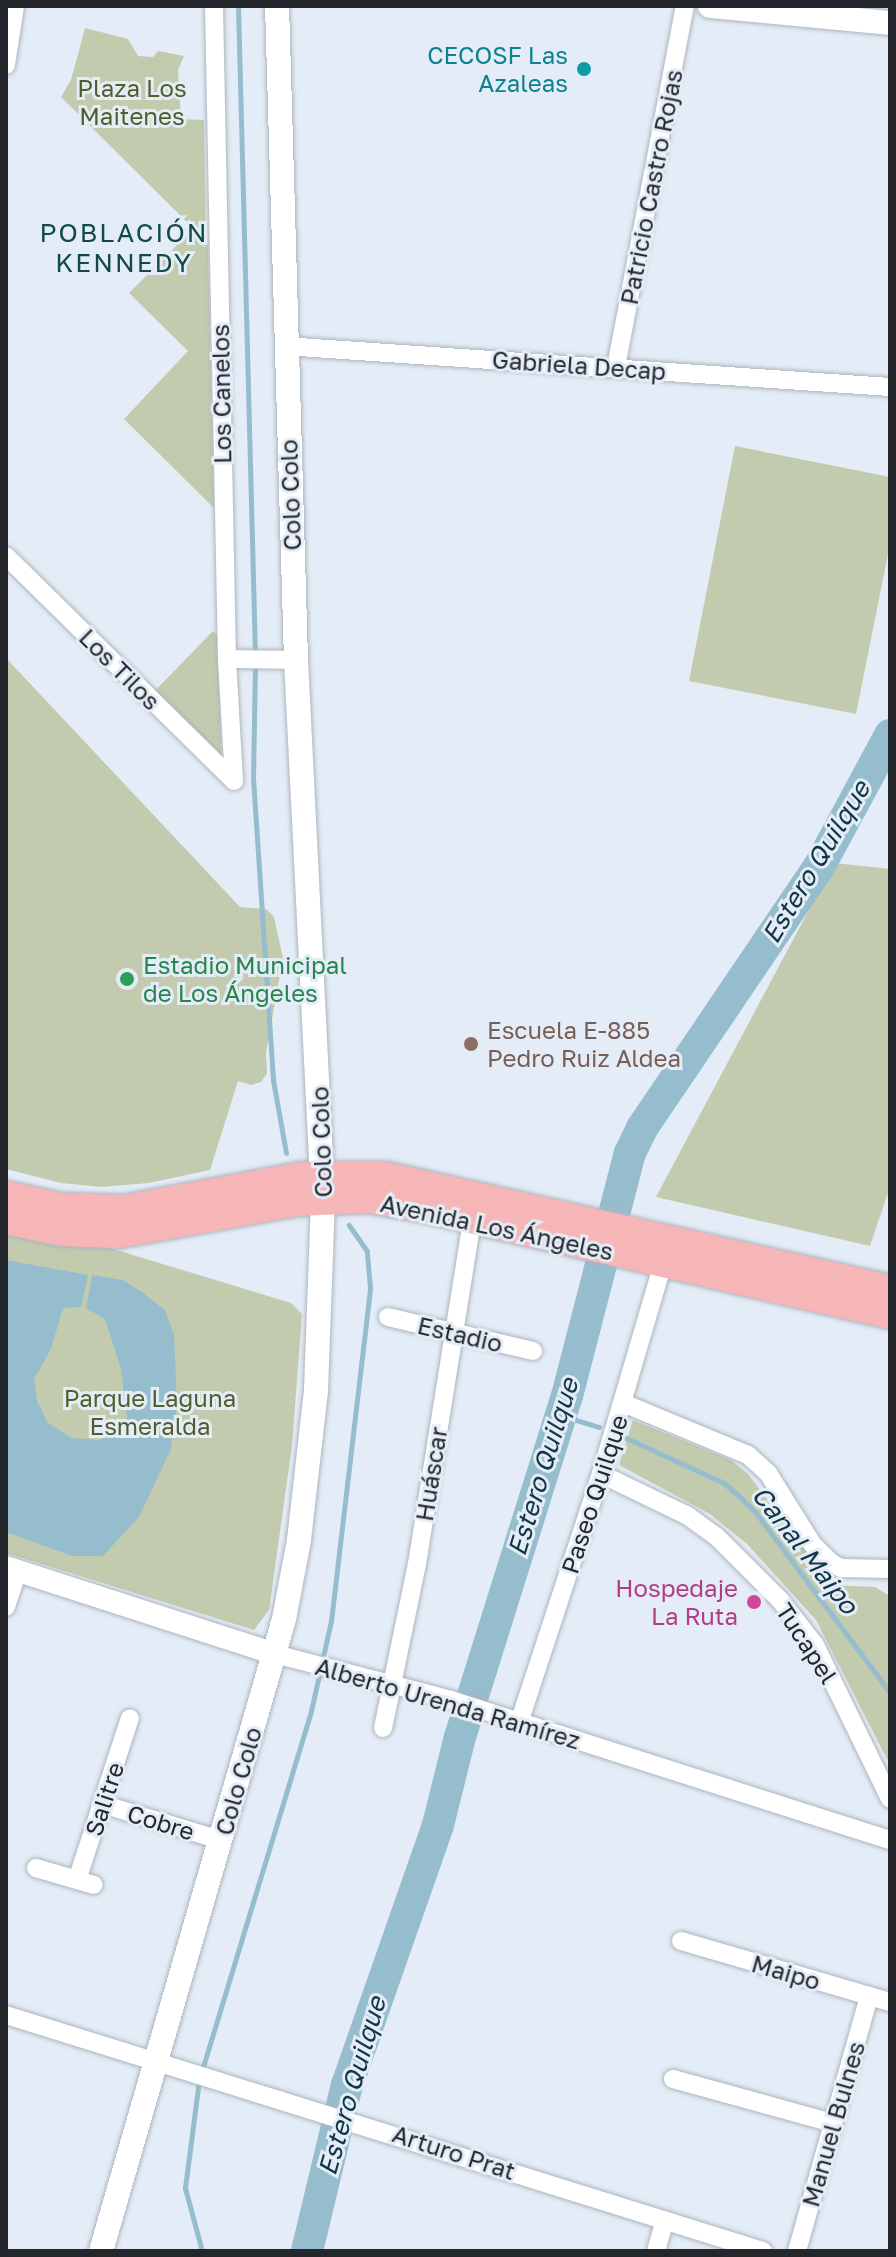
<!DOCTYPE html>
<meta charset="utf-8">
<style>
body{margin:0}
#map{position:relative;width:896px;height:2257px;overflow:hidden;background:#e4edf7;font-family:"Golos Text",sans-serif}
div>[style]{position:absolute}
.green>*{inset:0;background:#c2cbae}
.water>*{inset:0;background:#96bdce}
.stream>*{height:5px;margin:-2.5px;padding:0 2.5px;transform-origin:2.5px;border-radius:2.5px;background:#96bdce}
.river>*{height:32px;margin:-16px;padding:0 16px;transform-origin:16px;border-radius:16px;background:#96bdce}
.roads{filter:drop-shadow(0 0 2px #adb5bf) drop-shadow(0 0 2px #adb5bf)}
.minor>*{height:18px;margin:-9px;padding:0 9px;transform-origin:9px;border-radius:9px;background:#fff}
.tertiary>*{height:22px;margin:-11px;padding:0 11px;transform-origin:11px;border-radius:11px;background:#fff}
.secondary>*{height:24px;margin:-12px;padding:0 12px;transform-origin:12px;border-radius:12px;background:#fff}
.primary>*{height:28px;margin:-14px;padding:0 14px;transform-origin:14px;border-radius:14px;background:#f6b5b6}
.dots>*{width:22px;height:22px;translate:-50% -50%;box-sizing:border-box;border:4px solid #e4edf7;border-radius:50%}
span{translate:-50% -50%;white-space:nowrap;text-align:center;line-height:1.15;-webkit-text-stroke:6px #e4edf7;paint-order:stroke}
.culture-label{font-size:24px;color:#0d838f}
.right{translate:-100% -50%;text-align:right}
.park-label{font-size:24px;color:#515e2a}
.street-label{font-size:24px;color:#24272b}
.leisure-label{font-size:24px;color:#27864d}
.left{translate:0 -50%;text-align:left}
.education-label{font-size:24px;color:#785e54}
.hotel-label{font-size:24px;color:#b23c85}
.neighbourhood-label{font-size:26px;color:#114b43;letter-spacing:2px}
.water-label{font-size:26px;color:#123643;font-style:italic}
.frame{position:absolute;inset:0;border:8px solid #24272b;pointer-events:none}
</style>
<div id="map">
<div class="green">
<i style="clip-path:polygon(85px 28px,128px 39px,138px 56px,153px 57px,158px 51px,184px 56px,178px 70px,181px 119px,204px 120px,206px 241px,61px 97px,71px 80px)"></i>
<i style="clip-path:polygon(192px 230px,208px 246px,214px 508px,124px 419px,188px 351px,129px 293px)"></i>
<i style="clip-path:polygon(735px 446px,890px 477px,890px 544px,856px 714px,689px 681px)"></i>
<i style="clip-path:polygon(213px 631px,217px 635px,222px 769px,149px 697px)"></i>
<i style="clip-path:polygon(6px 658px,240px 907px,266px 909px,274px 917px,283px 958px,266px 1053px,267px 1073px,261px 1082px,251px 1085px,238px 1081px,210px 1170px,149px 1183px,102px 1187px,61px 1183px,6px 1169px)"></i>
<i style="clip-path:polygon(834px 863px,890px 869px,890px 1187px,870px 1246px,656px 1197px)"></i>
<i style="clip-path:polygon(6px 1234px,60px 1245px,110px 1248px,291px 1303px,302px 1314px,292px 1446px,269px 1610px,254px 1630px,6px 1553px)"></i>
<i style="clip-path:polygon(633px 1420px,731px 1460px,748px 1474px,833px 1585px,875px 1587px,890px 1596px,890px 1765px,816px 1620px,747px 1544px,710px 1514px,619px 1465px)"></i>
</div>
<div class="water">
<i style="clip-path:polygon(6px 1260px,88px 1275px,81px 1307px,63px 1308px,51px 1349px,34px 1379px,37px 1401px,48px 1423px,72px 1438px,99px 1440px,116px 1433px,127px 1418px,121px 1369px,105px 1319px,86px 1308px,92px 1275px,123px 1280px,143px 1293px,165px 1310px,174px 1335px,177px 1404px,171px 1449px,139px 1517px,103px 1556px,72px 1556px,6px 1532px)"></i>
<i style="clip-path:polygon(328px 2129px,346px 2134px,344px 2148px,317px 2251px,299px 2251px)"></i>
</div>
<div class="stream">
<i style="left:238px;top:6px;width:648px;rotate:88.5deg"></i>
<i style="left:255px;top:664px;width:114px;rotate:91deg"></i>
<i style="left:253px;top:778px;width:303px;rotate:86.2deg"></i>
<i style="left:273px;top:1080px;width:74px;rotate:79.9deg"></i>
<i style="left:560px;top:1415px;width:41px;rotate:17.1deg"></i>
<i style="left:624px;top:1437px;width:110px;rotate:24.7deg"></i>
<i style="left:724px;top:1483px;width:23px;rotate:41deg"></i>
<i style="left:741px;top:1498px;width:21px;rotate:45deg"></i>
<i style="left:756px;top:1513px;width:224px;rotate:53.3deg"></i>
<i style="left:202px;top:2070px;width:375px;rotate:-73.1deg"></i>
<i style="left:311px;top:1711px;width:92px;rotate:-77.5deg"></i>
<i style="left:331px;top:1621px;width:335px;rotate:-83.3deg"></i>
<i style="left:370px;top:1288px;width:37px;rotate:-95deg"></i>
<i style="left:367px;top:1251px;width:32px;rotate:-125deg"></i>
<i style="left:199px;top:2080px;width:109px;rotate:97.4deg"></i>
<i style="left:185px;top:2188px;width:65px;rotate:74.9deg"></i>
</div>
<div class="river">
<i style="left:307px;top:2251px;width:171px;rotate:-76.5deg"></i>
<i style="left:347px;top:2085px;width:275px;rotate:-70.7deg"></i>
<i style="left:438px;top:1825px;width:91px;rotate:-76deg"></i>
<i style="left:460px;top:1737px;width:357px;rotate:-72.6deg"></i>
<i style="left:567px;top:1396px;width:251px;rotate:-75.5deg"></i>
<i style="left:630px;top:1153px;width:28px;rotate:-64deg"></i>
<i style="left:642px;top:1128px;width:315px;rotate:-55.9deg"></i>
<i style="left:819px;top:867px;width:150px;rotate:-61.7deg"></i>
</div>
<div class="roads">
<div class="minor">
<i style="left:214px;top:6px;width:653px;rotate:88.86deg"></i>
<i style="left:227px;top:659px;width:122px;rotate:86.7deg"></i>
<i style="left:6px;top:65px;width:60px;rotate:-81.3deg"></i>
<i style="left:284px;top:346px;width:607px;rotate:3.87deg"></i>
<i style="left:616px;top:367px;width:368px;rotate:-79.2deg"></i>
<i style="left:6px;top:556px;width:320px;rotate:44.6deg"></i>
<i style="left:227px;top:659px;width:69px;rotate:0.8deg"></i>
<i style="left:388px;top:1317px;width:149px;rotate:13.2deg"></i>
<i style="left:623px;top:1403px;width:135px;rotate:22.6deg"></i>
<i style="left:748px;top:1455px;width:27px;rotate:42deg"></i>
<i style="left:768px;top:1473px;width:85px;rotate:58deg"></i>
<i style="left:813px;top:1545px;width:28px;rotate:44deg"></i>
<i style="left:833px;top:1564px;width:9px;rotate:27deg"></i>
<i style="left:841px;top:1568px;width:49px;rotate:1.2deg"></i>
<i style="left:601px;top:1474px;width:97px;rotate:25.8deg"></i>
<i style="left:688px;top:1516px;width:34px;rotate:36deg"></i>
<i style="left:716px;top:1536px;width:91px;rotate:45deg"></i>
<i style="left:780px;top:1600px;width:57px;rotate:52.1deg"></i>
<i style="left:815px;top:1645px;width:171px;rotate:64deg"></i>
<i style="left:6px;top:1607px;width:38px;rotate:-72deg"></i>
<i style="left:275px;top:1654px;width:182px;rotate:14.6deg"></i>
<i style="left:451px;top:1700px;width:461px;rotate:17.7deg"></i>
<i style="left:519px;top:1723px;width:262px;rotate:-71.8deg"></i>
<i style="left:601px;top:1474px;width:220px;rotate:-73.6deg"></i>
<i style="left:383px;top:1728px;width:167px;rotate:-78.3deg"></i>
<i style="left:417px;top:1564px;width:349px;rotate:-80.9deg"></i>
<i style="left:102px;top:1804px;width:123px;rotate:17deg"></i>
<i style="left:36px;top:1868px;width:60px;rotate:16.3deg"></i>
<i style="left:77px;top:1880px;width:170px;rotate:-71.9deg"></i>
<i style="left:681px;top:1941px;width:218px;rotate:16.3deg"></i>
<i style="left:6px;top:2015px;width:793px;rotate:17.32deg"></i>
<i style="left:673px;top:2079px;width:166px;rotate:15.4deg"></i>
<i style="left:656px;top:2251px;width:32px;rotate:-74deg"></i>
<i style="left:797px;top:2251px;width:265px;rotate:-74.2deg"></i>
</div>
<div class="tertiary">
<i style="left:6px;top:1567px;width:283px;rotate:17.9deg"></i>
</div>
<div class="secondary">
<i style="left:710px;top:6px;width:181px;rotate:5.4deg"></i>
<i style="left:101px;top:2251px;width:658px;rotate:-73.85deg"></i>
<i style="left:284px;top:1619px;width:80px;rotate:-79.2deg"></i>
<i style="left:299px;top:1540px;width:151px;rotate:-83.5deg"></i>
<i style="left:316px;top:1390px;width:191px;rotate:-87.9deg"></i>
<i style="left:323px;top:1199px;width:540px;rotate:-92.87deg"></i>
<i style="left:296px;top:660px;width:654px;rotate:-91.66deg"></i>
</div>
<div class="primary">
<i style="left:6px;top:1195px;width:55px;rotate:12.5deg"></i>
<i style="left:60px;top:1207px;width:64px;rotate:1.8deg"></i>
<i style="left:124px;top:1209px;width:181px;rotate:-10.5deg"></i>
<i style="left:302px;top:1176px;width:84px"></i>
<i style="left:386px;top:1176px;width:517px;rotate:12.64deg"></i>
<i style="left:6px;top:1220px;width:56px;rotate:12.3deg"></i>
<i style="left:61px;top:1232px;width:58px;rotate:2deg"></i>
<i style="left:119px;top:1234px;width:181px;rotate:-10.2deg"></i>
<i style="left:297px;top:1202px;width:72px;rotate:-2.4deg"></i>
<i style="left:369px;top:1199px;width:55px;rotate:9.5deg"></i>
<i style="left:423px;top:1208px;width:479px;rotate:12.9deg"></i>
</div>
</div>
<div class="dots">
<i style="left:584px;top:69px;background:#0f9aa8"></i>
<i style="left:127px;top:979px;background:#2e9e5b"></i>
<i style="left:471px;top:1044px;background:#8d6e63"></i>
<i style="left:754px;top:1602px;background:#d1479c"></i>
</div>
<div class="culture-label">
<span class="right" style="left:568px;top:69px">CECOSF Las<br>Azaleas</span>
</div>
<div class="park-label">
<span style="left:132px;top:102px">Plaza Los<br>Maitenes</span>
<span style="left:150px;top:1412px">Parque Laguna<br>Esmeralda</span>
</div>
<div class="street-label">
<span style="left:651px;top:187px;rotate:-79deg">Patricio Castro Rojas</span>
<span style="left:579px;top:365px;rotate:4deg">Gabriela Decap</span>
<span style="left:221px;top:394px;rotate:-91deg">Los Canelos</span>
<span style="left:290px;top:495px;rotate:-92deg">Colo Colo</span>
<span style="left:120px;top:669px;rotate:45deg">Los Tilos</span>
<span style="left:321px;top:1142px;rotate:-92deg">Colo Colo</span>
<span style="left:497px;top:1227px;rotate:12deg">Avenida Los Ángeles</span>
<span style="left:460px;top:1334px;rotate:13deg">Estadio</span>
<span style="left:431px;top:1474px;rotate:-81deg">Huáscar</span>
<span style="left:594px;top:1494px;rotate:-72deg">Paseo Quilque</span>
<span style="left:807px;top:1643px;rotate:57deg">Tucapel</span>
<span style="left:448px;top:1703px;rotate:16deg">Alberto Urenda Ramírez</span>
<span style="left:238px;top:1781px;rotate:-74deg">Colo Colo</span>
<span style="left:104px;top:1799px;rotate:-72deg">Salitre</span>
<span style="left:161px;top:1822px;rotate:17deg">Cobre</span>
<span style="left:786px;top:1972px;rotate:16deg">Maipo</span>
<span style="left:833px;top:2124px;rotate:-74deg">Manuel Bulnes</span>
<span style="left:454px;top:2152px;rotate:18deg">Arturo Prat</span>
</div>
<div class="leisure-label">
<span class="left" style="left:143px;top:979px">Estadio Municipal<br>de Los Ángeles</span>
</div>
<div class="education-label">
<span class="left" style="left:487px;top:1044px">Escuela E-885<br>Pedro Ruiz Aldea</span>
</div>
<div class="hotel-label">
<span class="right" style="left:738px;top:1602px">Hospedaje<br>La Ruta</span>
</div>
<div class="neighbourhood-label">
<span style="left:124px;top:248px">POBLACIÓN<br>KENNEDY</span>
</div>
<div class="water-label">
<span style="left:816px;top:862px;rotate:-59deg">Estero Quilque</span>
<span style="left:543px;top:1467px;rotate:-73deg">Estero Quilque</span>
<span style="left:805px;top:1550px;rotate:52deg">Canal Maipo</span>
<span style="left:352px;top:2086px;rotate:-74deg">Estero Quilque</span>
</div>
<div class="frame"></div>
</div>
